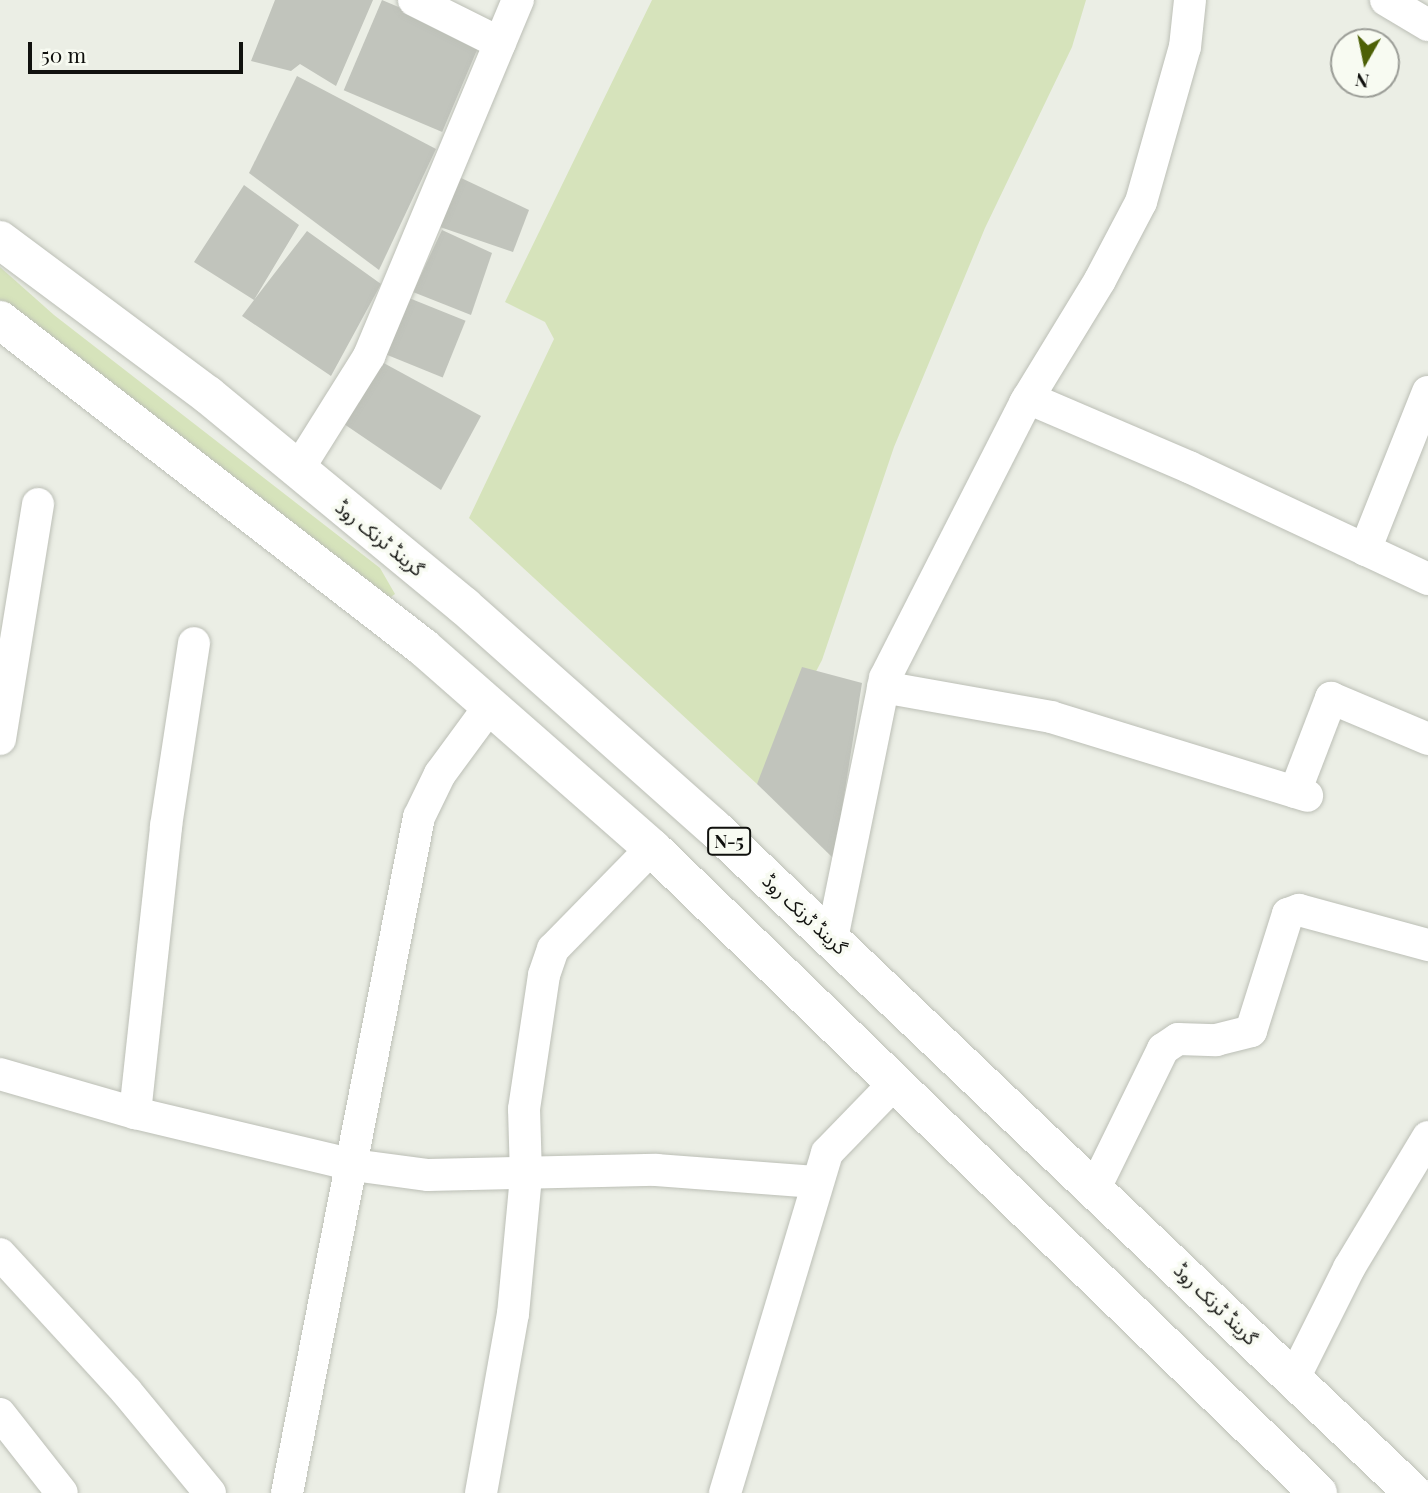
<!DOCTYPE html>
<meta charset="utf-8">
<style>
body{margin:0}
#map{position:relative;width:1428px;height:1493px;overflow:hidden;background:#ebeee5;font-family:"Playfair Display","Noto Sans Arabic",serif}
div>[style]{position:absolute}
.green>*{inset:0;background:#d6e3bb}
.building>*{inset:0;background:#c1c4bc;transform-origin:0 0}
.roads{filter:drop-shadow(0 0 2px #bcbfb6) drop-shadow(0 0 2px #bcbfb6)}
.street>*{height:32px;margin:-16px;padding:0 16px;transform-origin:16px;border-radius:16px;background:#fff}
.highway>*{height:38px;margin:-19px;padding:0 19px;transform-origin:19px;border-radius:19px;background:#fff}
span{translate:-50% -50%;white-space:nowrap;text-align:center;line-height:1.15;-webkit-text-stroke:7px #f8fbf2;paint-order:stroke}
.shield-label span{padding:2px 5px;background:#f8fbf2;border:2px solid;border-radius:5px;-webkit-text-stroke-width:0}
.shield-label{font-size:18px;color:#10110e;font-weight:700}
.street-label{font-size:19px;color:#10110e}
.north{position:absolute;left:1330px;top:28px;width:70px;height:70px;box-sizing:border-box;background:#f8fbf2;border:2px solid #9b9d97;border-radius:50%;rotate:189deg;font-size:19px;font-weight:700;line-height:28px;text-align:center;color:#10110e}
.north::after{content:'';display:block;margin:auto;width:24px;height:32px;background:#4d6006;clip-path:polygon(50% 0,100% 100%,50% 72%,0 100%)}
.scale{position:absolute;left:28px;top:42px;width:215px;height:32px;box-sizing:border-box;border:4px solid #10110e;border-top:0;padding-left:9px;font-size:21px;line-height:24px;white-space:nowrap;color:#10110e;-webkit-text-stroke:5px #f8fbf2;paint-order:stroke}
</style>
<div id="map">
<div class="green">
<i style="clip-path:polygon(652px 0,1086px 0,1072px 47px,985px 228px,894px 447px,822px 660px,757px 784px,469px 518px,554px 339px,545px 322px,505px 302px)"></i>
<i style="clip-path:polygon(0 267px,54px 315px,380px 568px,395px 594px,384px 602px,0 306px)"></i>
</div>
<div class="building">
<i style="clip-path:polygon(275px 0,373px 0,336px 86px,300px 64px,291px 71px,251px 61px)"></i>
<i style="left:382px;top:0;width:107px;height:98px;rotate:23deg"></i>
<i style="clip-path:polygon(297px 76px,436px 149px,379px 270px,249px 173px)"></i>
<i style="clip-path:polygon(459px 177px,529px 210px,513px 252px,440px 227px)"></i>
<i style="clip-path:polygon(244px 185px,299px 225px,254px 300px,307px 231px,381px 284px,331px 376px,242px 316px,254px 300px,194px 262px)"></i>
<i style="clip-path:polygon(442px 230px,492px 253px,471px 315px,413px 292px)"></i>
<i style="left:409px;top:298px;width:61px;height:61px;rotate:22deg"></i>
<i style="clip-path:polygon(380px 361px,481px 416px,441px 490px,344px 424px)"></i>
<i style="clip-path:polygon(802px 667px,862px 683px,834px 859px,757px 784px)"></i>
</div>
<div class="roads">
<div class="street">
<i style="left:414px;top:0;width:96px;rotate:26.6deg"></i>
<i style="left:1386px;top:0;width:49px;rotate:30.8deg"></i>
<i style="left:1028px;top:398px;width:175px;rotate:23.2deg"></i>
<i style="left:1189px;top:467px;width:264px;rotate:25.1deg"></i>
<i style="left:297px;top:471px;width:136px;rotate:-57.9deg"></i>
<i style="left:369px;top:356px;width:386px;rotate:-67.3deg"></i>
<i style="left:1365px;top:550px;width:170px;rotate:-68.3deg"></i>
<i style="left:883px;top:687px;width:171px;rotate:10.1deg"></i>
<i style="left:1051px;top:717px;width:268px;rotate:17.1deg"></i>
<i style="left:0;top:739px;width:238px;rotate:-80.8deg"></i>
<i style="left:1295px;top:792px;width:101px;rotate:-69deg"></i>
<i style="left:1331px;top:698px;width:105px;rotate:22.9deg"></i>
<i style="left:832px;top:939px;width:266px;rotate:-78.5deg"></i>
<i style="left:885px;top:678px;width:309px;rotate:-63deg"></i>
<i style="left:1025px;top:403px;width:144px;rotate:-58.6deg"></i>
<i style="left:1100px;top:280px;width:88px;rotate:-62.3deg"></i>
<i style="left:1141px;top:202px;width:161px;rotate:-74.2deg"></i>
<i style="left:1185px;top:47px;width:47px;rotate:-83.9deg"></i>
<i style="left:0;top:1074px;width:141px;rotate:16.1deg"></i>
<i style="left:135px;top:1113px;width:224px;rotate:13.4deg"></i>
<i style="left:353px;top:1165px;width:76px;rotate:7.6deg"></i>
<i style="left:428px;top:1175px;width:228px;rotate:-1.3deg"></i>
<i style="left:656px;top:1170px;width:160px;rotate:4.3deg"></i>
<i style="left:135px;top:1113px;width:289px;rotate:-83.8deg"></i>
<i style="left:166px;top:826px;width:185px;rotate:-81.3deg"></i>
<i style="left:1095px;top:1188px;width:155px;rotate:-63.9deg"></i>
<i style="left:1163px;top:1049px;width:18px;rotate:-34deg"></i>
<i style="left:1178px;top:1039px;width:38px;rotate:2deg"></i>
<i style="left:1216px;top:1040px;width:36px;rotate:-14deg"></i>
<i style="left:1251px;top:1031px;width:123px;rotate:-72.5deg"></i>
<i style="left:1288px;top:914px;width:12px;rotate:-20deg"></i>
<i style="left:1299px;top:910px;width:134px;rotate:15.2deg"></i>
<i style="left:0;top:1254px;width:186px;rotate:47.4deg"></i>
<i style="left:126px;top:1391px;width:132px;rotate:50.5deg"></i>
<i style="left:1294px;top:1378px;width:123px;rotate:-63.4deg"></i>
<i style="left:1349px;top:1268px;width:153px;rotate:-58.9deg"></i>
<i style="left:0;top:1414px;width:100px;rotate:51.9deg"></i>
<i style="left:287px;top:1493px;width:689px;rotate:-78.95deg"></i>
<i style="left:419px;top:817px;width:48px;rotate:-64deg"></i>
<i style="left:440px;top:774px;width:84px;rotate:-53.7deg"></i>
<i style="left:481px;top:1493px;width:182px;rotate:-79.9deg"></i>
<i style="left:513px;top:1314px;width:139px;rotate:-84.6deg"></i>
<i style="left:526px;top:1176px;width:67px;rotate:-91.7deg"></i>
<i style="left:524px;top:1109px;width:135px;rotate:-81.5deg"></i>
<i style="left:544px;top:975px;width:28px;rotate:-71deg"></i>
<i style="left:553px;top:949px;width:141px;rotate:-45.6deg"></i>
<i style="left:725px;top:1493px;width:355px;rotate:-73.3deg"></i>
<i style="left:827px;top:1153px;width:93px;rotate:-45.9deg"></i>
</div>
<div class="highway">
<i style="left:0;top:240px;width:259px;rotate:36.7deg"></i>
<i style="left:208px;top:395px;width:332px;rotate:39.5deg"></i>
<i style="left:464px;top:606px;width:333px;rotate:41.6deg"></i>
<i style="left:713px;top:827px;width:966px;rotate:43.57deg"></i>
<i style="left:0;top:320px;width:535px;rotate:37.71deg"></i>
<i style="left:423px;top:647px;width:305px;rotate:41.3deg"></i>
<i style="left:652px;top:848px;width:927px;rotate:44.08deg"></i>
</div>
</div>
<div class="shield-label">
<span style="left:729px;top:841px">N-5</span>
</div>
<div class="street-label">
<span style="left:380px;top:538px;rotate:39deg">گرینڈ ٹرنک روڈ</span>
<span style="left:805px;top:914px;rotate:43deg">گرینڈ ٹرنک روڈ</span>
<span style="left:1216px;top:1304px;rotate:44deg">گرینڈ ٹرنک روڈ</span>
</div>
<div class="north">N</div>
<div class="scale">50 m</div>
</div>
